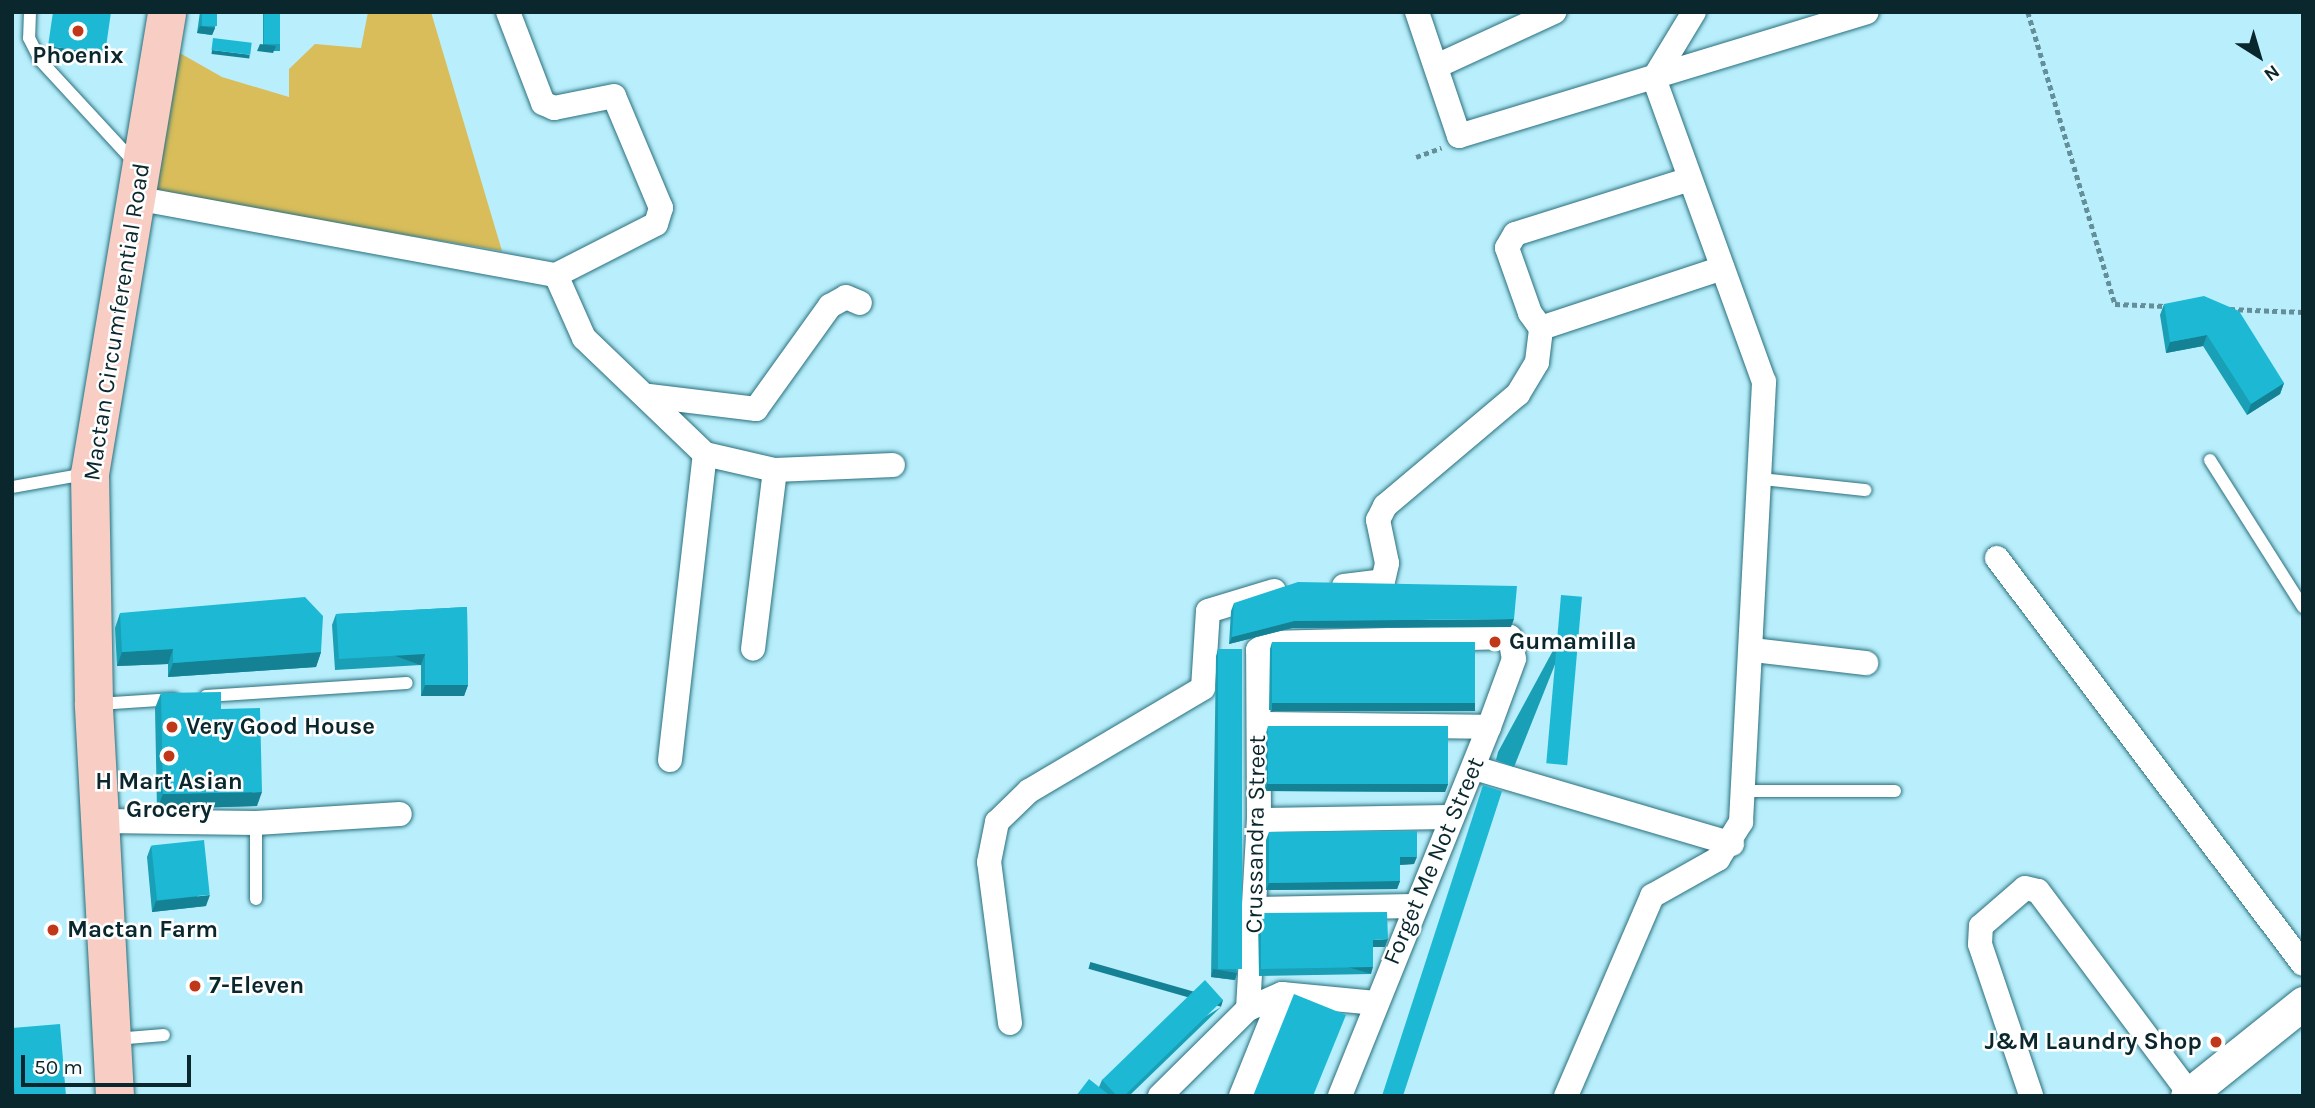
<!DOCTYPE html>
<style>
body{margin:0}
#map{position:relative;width:2315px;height:1108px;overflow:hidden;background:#b9effc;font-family:Karla,sans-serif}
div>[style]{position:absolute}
.green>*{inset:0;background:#d9bd5a}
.path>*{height:4.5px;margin-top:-2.25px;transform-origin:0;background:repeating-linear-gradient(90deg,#648e98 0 5px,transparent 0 8.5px)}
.roads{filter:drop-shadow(0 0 2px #2a707e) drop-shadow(0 0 2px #2a707e)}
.lane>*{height:12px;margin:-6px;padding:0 6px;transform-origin:6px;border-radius:6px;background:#fff}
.street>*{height:24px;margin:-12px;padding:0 12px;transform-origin:12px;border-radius:12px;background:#fff}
.secondary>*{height:33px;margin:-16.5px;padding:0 16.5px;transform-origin:16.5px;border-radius:16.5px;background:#fff}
.primary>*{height:38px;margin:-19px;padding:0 19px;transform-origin:19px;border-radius:19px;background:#f8cdc3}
.wall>*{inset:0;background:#199fb6;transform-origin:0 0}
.shaded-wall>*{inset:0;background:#148294;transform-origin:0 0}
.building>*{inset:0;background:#1db9d4;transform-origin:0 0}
.dots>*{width:19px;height:19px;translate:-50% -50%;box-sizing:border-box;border:4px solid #fff;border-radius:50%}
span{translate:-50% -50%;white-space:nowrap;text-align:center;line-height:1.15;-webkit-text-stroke:5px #fff;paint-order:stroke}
.poi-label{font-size:24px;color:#0a272d;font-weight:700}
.left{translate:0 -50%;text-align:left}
.right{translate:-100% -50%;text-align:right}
.street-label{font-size:24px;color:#0a272d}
.frame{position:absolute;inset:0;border:14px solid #0a272d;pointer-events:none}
.north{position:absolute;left:2224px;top:21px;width:70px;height:70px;-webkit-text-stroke:5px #fff;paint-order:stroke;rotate:143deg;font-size:19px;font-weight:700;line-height:28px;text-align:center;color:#0a272d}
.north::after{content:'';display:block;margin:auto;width:24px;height:32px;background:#0a272d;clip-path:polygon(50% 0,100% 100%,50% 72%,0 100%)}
.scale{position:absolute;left:21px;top:1055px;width:170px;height:32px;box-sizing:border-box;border:4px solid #0a272d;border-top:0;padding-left:9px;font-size:21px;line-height:24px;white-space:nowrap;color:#0a272d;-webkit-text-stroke:5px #fff;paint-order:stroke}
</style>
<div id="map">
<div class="green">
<i style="clip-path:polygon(368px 12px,431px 12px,502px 251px,149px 192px,171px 48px,222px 77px,289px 97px,289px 69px,315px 44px,361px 48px)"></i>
</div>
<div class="path">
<i style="left:2028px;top:12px;width:305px;rotate:73.4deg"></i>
<i style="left:2115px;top:304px;width:51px;rotate:2.2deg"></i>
<i style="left:1416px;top:157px;width:27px;rotate:-20deg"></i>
<i style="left:2230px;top:309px;width:73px;rotate:2.4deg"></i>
</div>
<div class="roads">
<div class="lane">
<i style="left:30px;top:12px;width:26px;rotate:92deg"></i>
<i style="left:29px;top:38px;width:25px;rotate:63deg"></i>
<i style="left:40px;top:60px;width:142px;rotate:47.3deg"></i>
<i style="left:2210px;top:460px;width:174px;rotate:57.7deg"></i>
<i style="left:1762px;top:479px;width:104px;rotate:6.1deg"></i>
<i style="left:12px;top:487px;width:75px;rotate:-10deg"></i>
<i style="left:206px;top:696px;width:201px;rotate:-3.7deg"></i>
<i style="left:98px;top:704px;width:76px;rotate:-3.8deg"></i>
<i style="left:1744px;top:791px;width:151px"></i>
<i style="left:256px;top:823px;width:76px;rotate:90deg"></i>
<i style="left:115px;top:1039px;width:49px;rotate:-4.7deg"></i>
</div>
<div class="street">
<i style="left:1417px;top:12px;width:131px;rotate:71.3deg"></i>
<i style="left:1459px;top:136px;width:426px;rotate:-16.9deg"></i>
<i style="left:1439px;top:65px;width:127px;rotate:-24.7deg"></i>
<i style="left:1687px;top:180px;width:180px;rotate:162.6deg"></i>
<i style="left:1515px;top:234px;width:16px;rotate:120deg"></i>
<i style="left:1507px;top:248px;width:69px;rotate:70.5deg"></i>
<i style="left:1530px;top:313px;width:19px;rotate:54deg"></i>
<i style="left:1541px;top:328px;width:191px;rotate:-18.3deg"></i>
<i style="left:135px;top:198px;width:428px;rotate:10.4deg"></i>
<i style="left:556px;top:275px;width:112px;rotate:-27deg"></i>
<i style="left:656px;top:224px;width:17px;rotate:-73deg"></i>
<i style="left:661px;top:208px;width:121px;rotate:-112.8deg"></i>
<i style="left:614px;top:96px;width:61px;rotate:168.7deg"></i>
<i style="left:554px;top:108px;width:12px;rotate:-156deg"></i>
<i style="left:543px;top:103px;width:97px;rotate:-111deg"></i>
<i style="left:556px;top:275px;width:69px;rotate:66deg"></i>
<i style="left:584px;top:338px;width:168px;rotate:43.8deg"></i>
<i style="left:705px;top:454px;width:72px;rotate:12.9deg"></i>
<i style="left:775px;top:470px;width:180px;rotate:97deg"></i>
<i style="left:649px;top:396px;width:108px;rotate:6.9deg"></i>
<i style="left:756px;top:409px;width:127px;rotate:-54.3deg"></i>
<i style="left:830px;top:306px;width:18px;rotate:-29deg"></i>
<i style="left:846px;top:297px;width:15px;rotate:23deg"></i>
<i style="left:775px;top:470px;width:118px;rotate:-2.4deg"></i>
<i style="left:1997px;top:558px;width:508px;rotate:52.99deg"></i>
<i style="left:1344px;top:586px;width:39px;rotate:-7deg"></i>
<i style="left:1383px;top:581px;width:18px;rotate:-77deg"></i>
<i style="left:1387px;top:563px;width:44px;rotate:-101.8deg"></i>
<i style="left:1378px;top:520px;width:16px;rotate:-63deg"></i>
<i style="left:1385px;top:506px;width:174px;rotate:-40.1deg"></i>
<i style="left:1518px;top:394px;width:37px;rotate:-59deg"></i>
<i style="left:1537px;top:362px;width:34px;rotate:-83deg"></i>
<i style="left:1753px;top:650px;width:114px;rotate:6.6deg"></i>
<i style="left:1259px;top:724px;width:230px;rotate:0.7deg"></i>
<i style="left:670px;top:760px;width:308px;rotate:-83.5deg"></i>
<i style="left:1474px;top:768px;width:269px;rotate:16.4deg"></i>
<i style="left:1259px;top:820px;width:192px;rotate:-0.9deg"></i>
<i style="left:102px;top:821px;width:154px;rotate:0.7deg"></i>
<i style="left:256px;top:823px;width:144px;rotate:-3.6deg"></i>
<i style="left:1255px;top:909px;width:159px;rotate:-1.1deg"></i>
<i style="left:1248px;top:1009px;width:189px;rotate:-86.7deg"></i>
<i style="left:1259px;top:820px;width:170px;rotate:-90.3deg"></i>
<i style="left:1258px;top:650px;width:12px;rotate:-35deg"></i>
<i style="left:1268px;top:643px;width:242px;rotate:-1.4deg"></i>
<i style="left:1510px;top:637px;width:22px;rotate:80deg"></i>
<i style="left:1514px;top:659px;width:72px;rotate:110.2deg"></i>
<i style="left:1489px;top:727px;width:398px;rotate:112deg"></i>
<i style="left:1010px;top:1023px;width:162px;rotate:-97.4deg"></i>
<i style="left:989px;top:862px;width:41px;rotate:-78.7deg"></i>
<i style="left:997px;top:822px;width:45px;rotate:-44.1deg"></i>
<i style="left:1029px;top:791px;width:202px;rotate:-30.6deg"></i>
<i style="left:1203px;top:688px;width:77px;rotate:-86.3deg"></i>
<i style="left:1208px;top:611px;width:69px;rotate:-16.9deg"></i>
<i style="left:2031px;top:1095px;width:159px;rotate:-108.7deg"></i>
<i style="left:1980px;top:944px;width:18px;rotate:-87deg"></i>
<i style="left:1981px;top:926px;width:58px;rotate:-40.8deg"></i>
<i style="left:2025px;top:888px;width:13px;rotate:13deg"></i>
<i style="left:2038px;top:891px;width:254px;rotate:53.2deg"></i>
<i style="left:1160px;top:1096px;width:124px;rotate:-44.7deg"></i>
<i style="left:1248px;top:1009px;width:37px;rotate:-24deg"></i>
<i style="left:1282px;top:994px;width:94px;rotate:5.5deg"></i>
<i style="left:1241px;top:1096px;width:110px;rotate:-68.1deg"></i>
<i style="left:1566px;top:1096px;width:218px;rotate:-66.7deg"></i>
<i style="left:1652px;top:896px;width:76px;rotate:-29.3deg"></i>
<i style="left:1718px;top:859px;width:44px;rotate:-58.1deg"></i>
<i style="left:1741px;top:822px;width:441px;rotate:-87deg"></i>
<i style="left:1764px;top:382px;width:323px;rotate:-109.9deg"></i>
<i style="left:1654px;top:78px;width:77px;rotate:-58.8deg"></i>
</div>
<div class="secondary">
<i style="left:2187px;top:1096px;width:149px;rotate:-38.7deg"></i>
</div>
<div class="primary">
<i style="left:115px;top:1096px;width:393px;rotate:-93.1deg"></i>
<i style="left:94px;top:704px;width:230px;rotate:-91deg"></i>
<i style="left:90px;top:474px;width:468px;rotate:-80.5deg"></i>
</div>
</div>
<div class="wall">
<i style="clip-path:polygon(200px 12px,217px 12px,215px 28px,212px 35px,197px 33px)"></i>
<i style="left:263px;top:12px;width:17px;height:39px"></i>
<i style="clip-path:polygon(2164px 304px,2284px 383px,2280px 394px,2247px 415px,2203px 346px,2166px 353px,2160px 315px)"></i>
<i style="clip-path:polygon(1582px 597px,1514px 767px,1496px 760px,1498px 752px)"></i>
<i style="clip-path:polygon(1234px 603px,1511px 627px,1292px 628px,1229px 644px,1231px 611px)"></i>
<i style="clip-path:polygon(467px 607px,468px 685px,464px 696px,421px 696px,421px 665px,335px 670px,332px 625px,336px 614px)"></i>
<i style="clip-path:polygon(120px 613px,321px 652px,316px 667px,168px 677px,168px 664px,117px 666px,115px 628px)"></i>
<i style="clip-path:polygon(1272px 642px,1475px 703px,1472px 710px,1269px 710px,1270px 649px)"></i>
<i style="clip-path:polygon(1218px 649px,1237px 973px,1235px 980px,1211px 977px,1216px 656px)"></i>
<i style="clip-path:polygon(161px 693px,221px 709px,257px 806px,157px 809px,155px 708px)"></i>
<i style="clip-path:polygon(1268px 726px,1448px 784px,1445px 792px,1265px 791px,1266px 733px)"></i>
<i style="clip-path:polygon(1269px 832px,1414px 864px,1400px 865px,1400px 881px,1397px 889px,1266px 890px,1266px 840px)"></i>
<i style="clip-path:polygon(151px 846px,206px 906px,152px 912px,147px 857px)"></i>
<i style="clip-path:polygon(1261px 913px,1385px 947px,1373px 947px,1371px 974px,1259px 976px,1258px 920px)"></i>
<i style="clip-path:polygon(1221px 1007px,1129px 1096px,1076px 1096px,1099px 1087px,1102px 1080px)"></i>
<i style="clip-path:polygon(12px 1028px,66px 1096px,12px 1096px)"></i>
</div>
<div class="shaded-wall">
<i style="clip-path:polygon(200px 26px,215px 28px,212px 35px,197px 33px)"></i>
<i style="clip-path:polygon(260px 44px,276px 46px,273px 53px,257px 51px)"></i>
<i style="left:48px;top:46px;width:58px;height:4px;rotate:8deg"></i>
<i style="left:212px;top:50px;width:38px;height:4px;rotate:7deg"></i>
<i style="clip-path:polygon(2207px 335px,2203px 346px,2166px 353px,2170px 342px)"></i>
<i style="clip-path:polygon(2284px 383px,2280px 394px,2247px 415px,2251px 404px)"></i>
<i style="clip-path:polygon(1514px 619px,1511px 627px,1292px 628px,1229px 644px,1232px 637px,1294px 621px)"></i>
<i style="clip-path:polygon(173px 649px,168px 664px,117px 666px,122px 652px)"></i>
<i style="clip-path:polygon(321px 652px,316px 667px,168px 677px,173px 663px)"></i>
<i style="left:425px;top:654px;width:12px;height:86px;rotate:110deg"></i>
<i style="clip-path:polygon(425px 685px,468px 685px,464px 696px,421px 696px)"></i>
<i style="left:1272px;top:703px;width:203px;height:8px"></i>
<i style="clip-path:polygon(1267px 784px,1448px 784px,1445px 792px,1265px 791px)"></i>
<i style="clip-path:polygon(262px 792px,257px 806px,157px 809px,163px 794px)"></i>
<i style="clip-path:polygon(1400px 857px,1417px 857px,1414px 864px,1397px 865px)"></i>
<i style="clip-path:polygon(1400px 881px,1397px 889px,1266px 890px,1269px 883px)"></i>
<i style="clip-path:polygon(210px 895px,206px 906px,152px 912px,156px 901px)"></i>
<i style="clip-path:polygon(1388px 939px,1385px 947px,1370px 947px,1373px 940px)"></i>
<i style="left:1373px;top:967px;width:7px;height:112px;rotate:106deg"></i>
<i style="clip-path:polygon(1213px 969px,1237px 973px,1235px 980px,1211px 977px)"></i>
<i style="left:1223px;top:1000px;width:7px;height:138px;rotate:106deg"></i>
</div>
<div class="building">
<i style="clip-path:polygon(53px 12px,111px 12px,105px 54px,48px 46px)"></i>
<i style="left:202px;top:12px;width:15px;height:14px"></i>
<i style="left:264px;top:12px;width:16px;height:32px"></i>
<i style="left:213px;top:38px;width:39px;height:12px;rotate:7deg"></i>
<i style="clip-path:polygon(2204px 296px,2239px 311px,2284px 383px,2251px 404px,2207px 335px,2170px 342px,2164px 304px)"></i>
<i style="clip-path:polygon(1298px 582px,1517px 586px,1514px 619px,1294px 621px,1232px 637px,1234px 603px)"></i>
<i style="left:1561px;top:595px;width:21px;height:169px;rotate:5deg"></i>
<i style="clip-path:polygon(305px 597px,323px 616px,321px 652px,173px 663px,173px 649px,122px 652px,120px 613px)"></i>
<i style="clip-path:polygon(467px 607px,468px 685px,425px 685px,425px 654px,339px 659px,336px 614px)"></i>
<i style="left:1272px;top:642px;width:203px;height:61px"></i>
<i style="left:1218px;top:649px;width:24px;height:320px"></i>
<i style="clip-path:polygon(221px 692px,221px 709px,260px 708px,262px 792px,163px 794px,161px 693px)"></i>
<i style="left:1268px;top:726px;width:180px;height:58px"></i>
<i style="left:1483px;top:785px;width:20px;height:337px;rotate:18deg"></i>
<i style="clip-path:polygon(1417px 831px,1417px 857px,1400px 857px,1400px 881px,1269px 883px,1269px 832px)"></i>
<i style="left:204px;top:840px;width:55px;height:53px;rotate:84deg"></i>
<i style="clip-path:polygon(1387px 912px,1388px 939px,1373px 940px,1373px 967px,1261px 969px,1261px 913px)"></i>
<i style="clip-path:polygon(1205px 980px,1223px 1000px,1124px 1096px,1117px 1096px,1102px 1080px)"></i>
<i style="clip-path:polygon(1294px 994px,1346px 1015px,1313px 1096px,1253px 1096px)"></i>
<i style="clip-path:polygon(60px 1024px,66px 1096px,15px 1096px,12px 1062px,12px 1028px)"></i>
<i style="clip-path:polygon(1089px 1079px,1108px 1094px,1106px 1096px,1076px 1096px)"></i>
</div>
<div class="dots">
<i style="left:78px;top:31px;background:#c13719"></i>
<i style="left:1495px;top:642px;background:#c13719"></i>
<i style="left:172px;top:727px;background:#c13719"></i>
<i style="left:169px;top:756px;background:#c13719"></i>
<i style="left:53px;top:930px;background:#c13719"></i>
<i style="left:195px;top:986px;background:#c13719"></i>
<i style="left:2216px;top:1042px;background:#c13719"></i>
</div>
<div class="poi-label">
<span style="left:78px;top:56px">Phoenix</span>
<span class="left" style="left:1509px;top:642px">Gumamilla</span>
<span class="left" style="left:186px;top:727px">Very Good House</span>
<span style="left:169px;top:796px">H Mart Asian<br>Grocery</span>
<span class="left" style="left:67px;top:930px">Mactan Farm</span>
<span class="left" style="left:209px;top:986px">7-Eleven</span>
<span class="right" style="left:2202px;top:1042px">J&amp;M Laundry Shop</span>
</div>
<div class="street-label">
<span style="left:117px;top:322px;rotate:-81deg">Mactan Circumferential Road</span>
<span style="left:1256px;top:834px;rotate:-89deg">Crussandra Street</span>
<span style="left:1434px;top:861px;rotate:-67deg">Forget Me Not Street</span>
</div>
<div class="frame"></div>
<div class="north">N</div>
<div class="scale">50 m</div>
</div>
